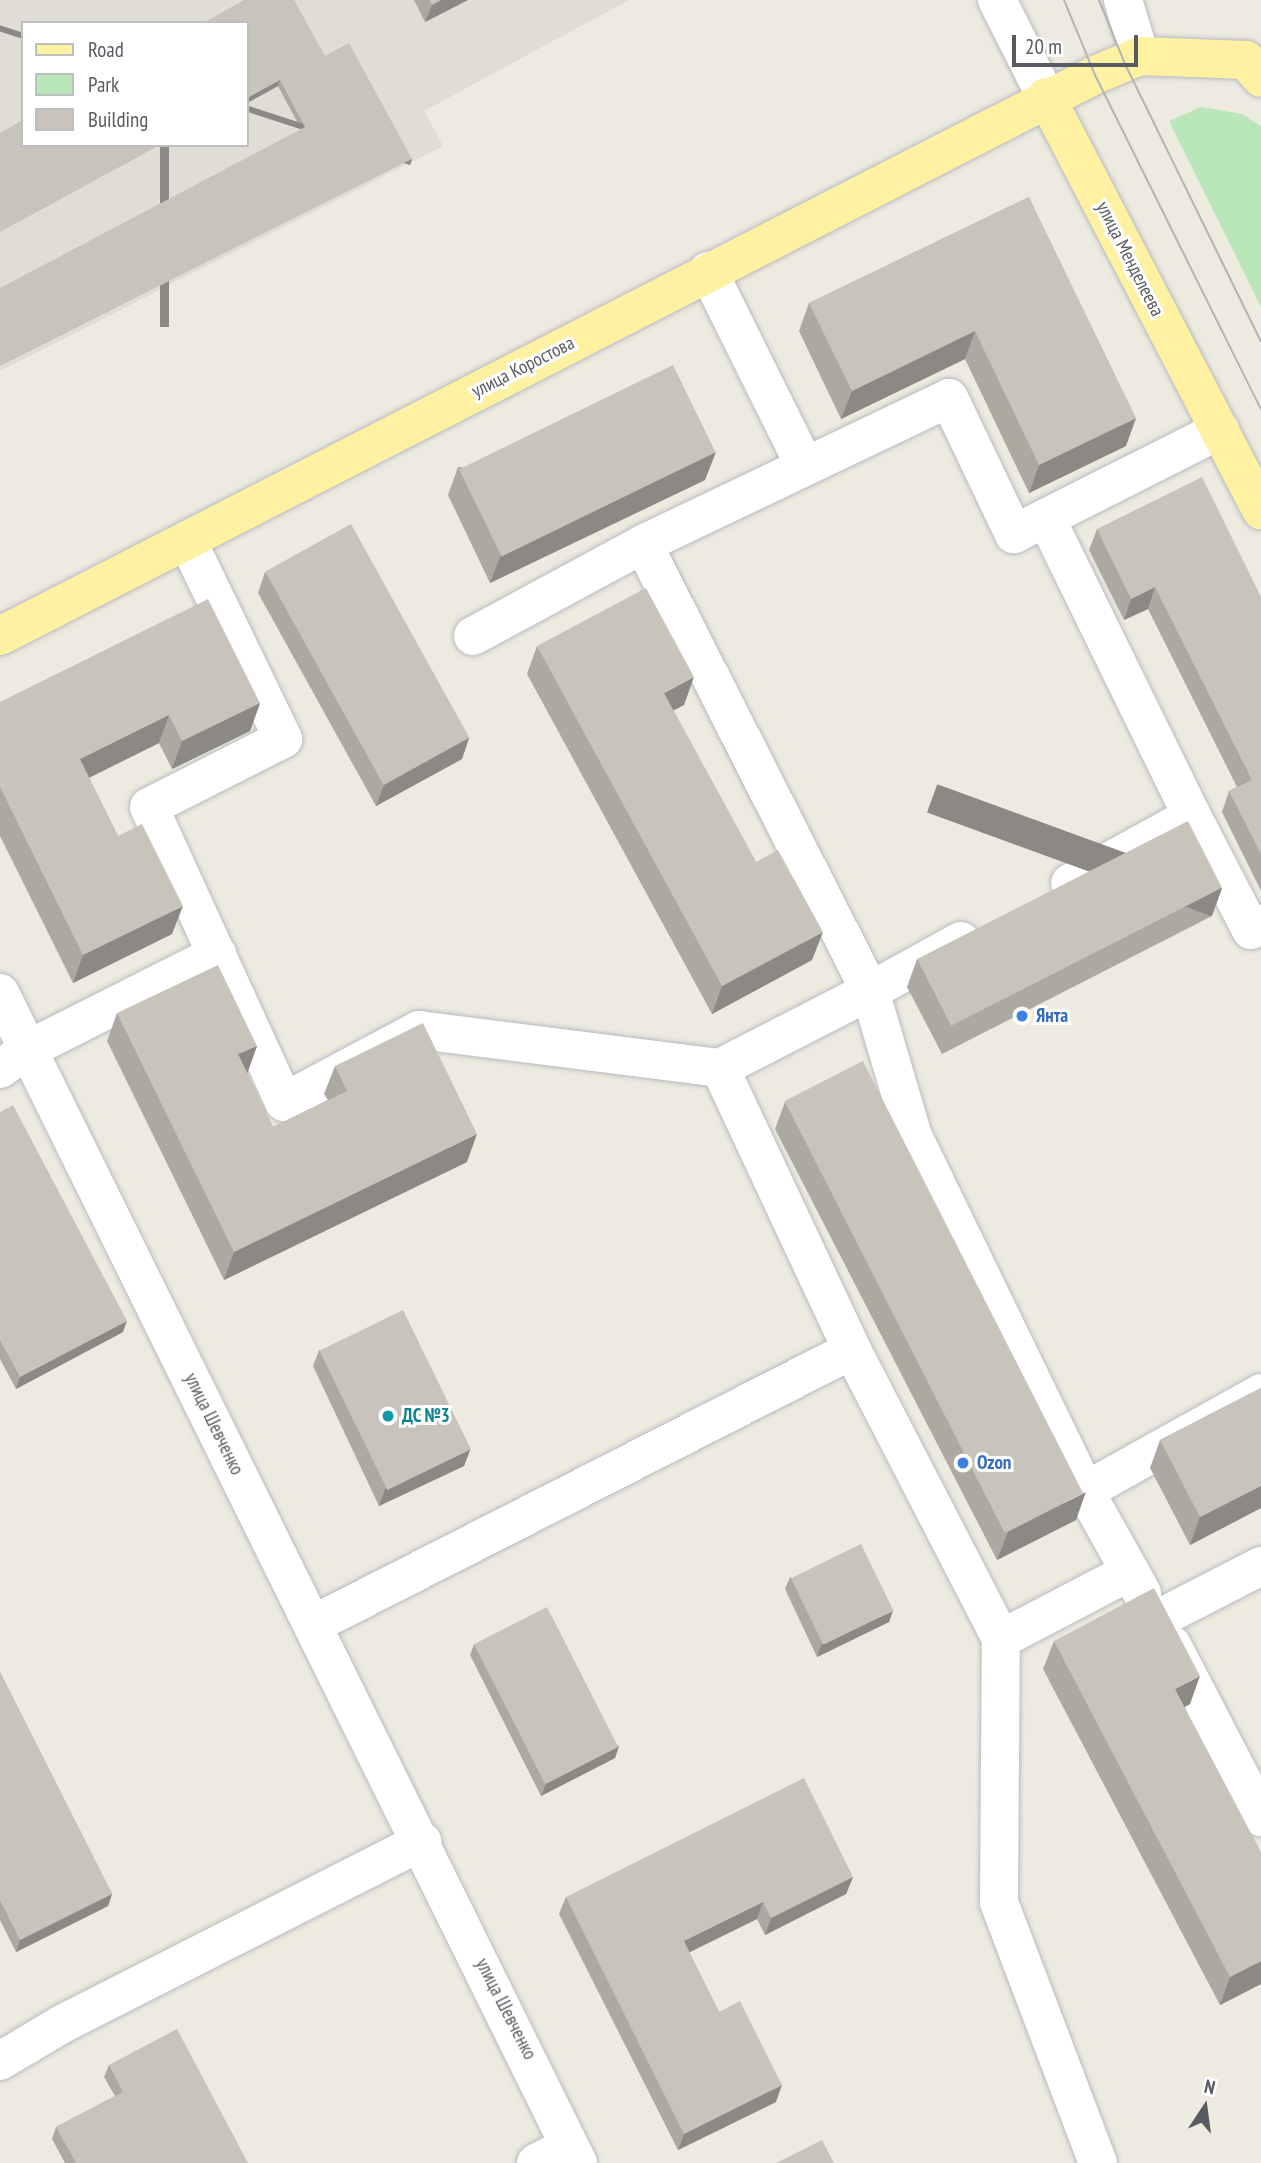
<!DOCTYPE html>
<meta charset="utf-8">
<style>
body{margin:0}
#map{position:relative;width:1261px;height:2163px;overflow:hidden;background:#edeadf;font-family:"PT Sans Narrow",sans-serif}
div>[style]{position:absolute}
.industrial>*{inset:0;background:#e0ddd7}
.green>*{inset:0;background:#b9e7b9}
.roads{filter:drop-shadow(0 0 2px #b7bac0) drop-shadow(0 0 2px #b7bac0)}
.minor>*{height:38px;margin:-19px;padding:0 19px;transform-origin:19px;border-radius:19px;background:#fff}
.major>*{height:38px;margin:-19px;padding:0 19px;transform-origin:19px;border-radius:19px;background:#fff1a2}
.tram>*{height:2px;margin:-1px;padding:0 1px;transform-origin:1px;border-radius:1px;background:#b3b4b5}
.wall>*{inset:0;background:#aca9a2}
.shaded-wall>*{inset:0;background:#8c8984;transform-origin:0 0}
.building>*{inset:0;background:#c8c4bc;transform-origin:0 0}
.dots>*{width:19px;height:19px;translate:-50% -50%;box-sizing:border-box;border:4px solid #fff;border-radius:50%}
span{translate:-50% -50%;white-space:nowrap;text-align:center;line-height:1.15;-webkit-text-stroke:6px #fff;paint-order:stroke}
.street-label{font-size:19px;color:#585c62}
.shop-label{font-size:19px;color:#366cbe;font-weight:700}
.left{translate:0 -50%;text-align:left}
.culture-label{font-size:19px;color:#0d838f;font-weight:700}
.legend{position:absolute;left:21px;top:21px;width:228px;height:126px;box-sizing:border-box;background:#fff;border:2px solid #bcbec0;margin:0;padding:9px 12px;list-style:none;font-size:21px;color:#585c62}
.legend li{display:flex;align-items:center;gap:14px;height:35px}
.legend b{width:35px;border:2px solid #bcbec0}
.north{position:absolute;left:1170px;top:2072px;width:70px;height:70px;-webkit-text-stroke:5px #fff;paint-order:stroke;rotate:13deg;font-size:19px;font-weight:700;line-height:28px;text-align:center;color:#585c62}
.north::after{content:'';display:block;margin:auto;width:24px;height:32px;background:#585c62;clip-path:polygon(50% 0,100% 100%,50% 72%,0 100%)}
.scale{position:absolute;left:1012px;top:35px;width:126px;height:32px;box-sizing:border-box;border:4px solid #585c62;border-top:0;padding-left:9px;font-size:21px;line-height:24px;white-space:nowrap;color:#585c62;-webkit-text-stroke:5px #fff;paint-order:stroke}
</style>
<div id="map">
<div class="industrial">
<i style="clip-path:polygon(evenodd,0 0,629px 0,424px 111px,443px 146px,0 371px,0 0,23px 23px,247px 23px,247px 145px,23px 145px,23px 23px)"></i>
</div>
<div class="green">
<i style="clip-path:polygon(1201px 107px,1242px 114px,1261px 126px,1261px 307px,1169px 121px)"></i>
</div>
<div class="roads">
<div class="minor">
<i style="left:997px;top:0;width:109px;rotate:63.2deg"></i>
<i style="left:1123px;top:0;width:59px;rotate:73.1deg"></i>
<i style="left:708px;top:271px;width:218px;rotate:63.6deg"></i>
<i style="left:1046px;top:518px;width:332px;rotate:63.9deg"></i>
<i style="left:1192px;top:816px;width:139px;rotate:151.2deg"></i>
<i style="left:187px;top:540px;width:221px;rotate:64.2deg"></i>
<i style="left:283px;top:739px;width:150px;rotate:153.1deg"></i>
<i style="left:149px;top:807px;width:324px;rotate:65.4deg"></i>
<i style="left:284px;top:1102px;width:153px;rotate:-28.1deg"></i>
<i style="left:419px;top:1030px;width:303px;rotate:7.2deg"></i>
<i style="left:720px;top:1068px;width:169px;rotate:-27.2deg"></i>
<i style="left:870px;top:991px;width:151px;rotate:73.5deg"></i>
<i style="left:913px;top:1136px;width:394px;rotate:64.1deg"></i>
<i style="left:1085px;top:1491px;width:201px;rotate:-29.1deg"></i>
<i style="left:473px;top:636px;width:193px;rotate:-28.4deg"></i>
<i style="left:1192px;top:816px;width:128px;rotate:62.6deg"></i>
<i style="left:1251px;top:930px;width:12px;rotate:-31deg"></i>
<i style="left:961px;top:941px;width:104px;rotate:151.2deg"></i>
<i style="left:870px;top:991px;width:501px;rotate:-116.92deg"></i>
<i style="left:643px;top:544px;width:339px;rotate:-25.5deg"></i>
<i style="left:949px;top:398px;width:151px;rotate:64.5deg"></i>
<i style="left:1014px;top:534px;width:231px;rotate:-26.8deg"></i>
<i style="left:0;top:993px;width:1305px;rotate:63.71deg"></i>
<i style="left:720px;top:1068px;width:311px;rotate:64.9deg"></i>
<i style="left:852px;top:1350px;width:325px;rotate:62.7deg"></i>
<i style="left:0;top:1069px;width:35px;rotate:-35deg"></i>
<i style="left:29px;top:1049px;width:211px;rotate:-26.8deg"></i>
<i style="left:1085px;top:1491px;width:117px;rotate:60.8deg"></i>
<i style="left:1158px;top:1619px;width:116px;rotate:-27.2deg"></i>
<i style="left:314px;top:1624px;width:604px;rotate:-26.99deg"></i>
<i style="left:1172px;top:1645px;width:194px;rotate:62.6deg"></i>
<i style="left:0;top:2061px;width:72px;rotate:-30.8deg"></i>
<i style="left:62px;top:2024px;width:404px;rotate:-26.9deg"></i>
<i style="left:536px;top:2163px;width:37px;rotate:-27deg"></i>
<i style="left:1098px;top:2163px;width:279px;rotate:-110.8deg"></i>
<i style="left:999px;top:1902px;width:263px;rotate:-89.6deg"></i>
<i style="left:1001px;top:1639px;width:144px;rotate:-27.6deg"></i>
</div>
<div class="major">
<i style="left:1046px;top:97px;width:466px;rotate:62.5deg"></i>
<i style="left:0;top:636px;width:1230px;rotate:-27.13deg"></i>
<i style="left:1095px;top:75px;width:49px;rotate:-22.9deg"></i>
<i style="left:1140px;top:56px;width:106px;rotate:2.2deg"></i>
<i style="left:1246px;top:60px;width:23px;rotate:50deg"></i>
</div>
</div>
<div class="tram">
<i style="left:1064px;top:0;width:81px;rotate:67.5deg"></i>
<i style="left:1095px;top:75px;width:373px;rotate:63.6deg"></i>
<i style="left:1099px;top:0;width:69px;rotate:67.9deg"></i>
<i style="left:1125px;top:64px;width:309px;rotate:63.9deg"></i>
</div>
<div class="wall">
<i style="clip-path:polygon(414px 0,468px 0,425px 22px)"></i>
<i style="clip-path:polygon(247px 23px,325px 56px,412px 159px,410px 165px,301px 129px,278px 86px,247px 103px)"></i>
<i style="clip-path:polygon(1029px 197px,1126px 446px,1029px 493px,965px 359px,841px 419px,799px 331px,809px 303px)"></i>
<i style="clip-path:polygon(458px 467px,705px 480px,490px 583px,448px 495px)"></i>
<i style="clip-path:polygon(1097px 529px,1261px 597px,1261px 891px,1222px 812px,1229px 791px,1237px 787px,1148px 609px,1124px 620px,1089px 550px)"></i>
<i style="clip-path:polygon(265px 572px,469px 738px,462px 759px,376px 806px,258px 593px)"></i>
<i style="clip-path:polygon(537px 646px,684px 705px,673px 710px,756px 862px,812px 960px,712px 1014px,527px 674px)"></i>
<i style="clip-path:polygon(0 702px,260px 703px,250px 731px,172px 769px,159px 743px,89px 778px,118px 836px,172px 934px,73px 983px,0 836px)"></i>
<i style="clip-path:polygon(1222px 888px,1212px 916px,942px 1054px,907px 987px,917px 959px)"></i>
<i style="clip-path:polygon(117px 1013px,257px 1046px,247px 1073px,273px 1127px,328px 1100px,324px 1094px,335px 1066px,467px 1162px,224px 1280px,107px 1041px)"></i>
<i style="clip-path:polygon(785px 1102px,1076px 1520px,997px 1560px,775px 1129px)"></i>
<i style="clip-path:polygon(0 1112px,123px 1332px,16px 1389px,0 1359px)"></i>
<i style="clip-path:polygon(319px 1350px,470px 1450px,464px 1466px,379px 1506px,313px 1366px)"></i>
<i style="clip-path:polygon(1261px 1388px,1261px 1508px,1190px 1545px,1150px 1468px,1160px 1440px)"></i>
<i style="clip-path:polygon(790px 1577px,889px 1622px,817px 1657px,785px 1589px)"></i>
<i style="clip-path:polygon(1054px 1641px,1190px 1704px,1185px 1707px,1261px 1984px,1220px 2005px,1043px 1669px)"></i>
<i style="clip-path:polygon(474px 1644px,619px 1746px,615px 1758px,541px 1796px,470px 1655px)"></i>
<i style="clip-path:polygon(0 1672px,112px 1894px,108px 1906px,16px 1952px,0 1920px)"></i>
<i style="clip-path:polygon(853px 1877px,846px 1894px,765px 1935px,757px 1919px,689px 1952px,719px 2012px,776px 2102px,678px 2150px,559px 1914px,566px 1897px)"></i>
<i style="clip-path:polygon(109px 2065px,248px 2163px,65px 2163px,52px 2139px,56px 2127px,115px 2096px,104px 2077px)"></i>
</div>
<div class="shaded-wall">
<i style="clip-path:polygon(441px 0,468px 0,425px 22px,432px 5px)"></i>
<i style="clip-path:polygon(280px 80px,278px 86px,247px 103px,247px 98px)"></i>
<i style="left:160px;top:145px;width:9px;height:182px"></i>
<i style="left:412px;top:159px;width:6px;height:461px;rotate:108deg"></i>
<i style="clip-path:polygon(975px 331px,965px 359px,841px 419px,852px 391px)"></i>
<i style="clip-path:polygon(1136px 418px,1126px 446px,1029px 493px,1039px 465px)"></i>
<i style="clip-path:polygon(716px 452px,705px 480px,490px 583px,501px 555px)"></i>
<i style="clip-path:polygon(1155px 587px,1148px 609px,1124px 620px,1131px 599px)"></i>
<i style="clip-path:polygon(694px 677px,684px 705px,654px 721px,664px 693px)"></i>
<i style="clip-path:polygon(260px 703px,250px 731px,172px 769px,182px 741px)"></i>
<i style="clip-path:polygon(169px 715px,159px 743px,70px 787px,80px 759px)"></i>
<i style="clip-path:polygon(469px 738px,462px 759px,376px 806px,384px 785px)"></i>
<i style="left:1222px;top:888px;width:30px;height:303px;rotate:110deg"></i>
<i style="clip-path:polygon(183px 906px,172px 934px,73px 983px,83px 955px)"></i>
<i style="clip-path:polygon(823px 932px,812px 960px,712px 1014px,722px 986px)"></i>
<i style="clip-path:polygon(257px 1046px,247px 1074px,238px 1054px)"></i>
<i style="clip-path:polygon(477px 1134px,467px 1162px,224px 1280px,234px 1252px)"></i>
<i style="clip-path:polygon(127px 1321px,123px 1332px,16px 1389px,20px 1377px)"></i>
<i style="clip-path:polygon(470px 1450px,464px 1466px,379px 1506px,385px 1489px)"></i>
<i style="clip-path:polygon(1261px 1486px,1261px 1508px,1190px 1545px,1200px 1517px)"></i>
<i style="clip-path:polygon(1086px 1492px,1076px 1520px,997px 1560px,1008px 1532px)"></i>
<i style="clip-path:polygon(893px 1611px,889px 1622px,817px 1657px,821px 1645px)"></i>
<i style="clip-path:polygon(1200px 1676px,1190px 1704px,1165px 1717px,1175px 1689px)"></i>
<i style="clip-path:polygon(619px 1746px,615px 1758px,541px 1796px,546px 1784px)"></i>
<i style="clip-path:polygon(853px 1877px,846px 1894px,765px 1935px,771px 1918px)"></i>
<i style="clip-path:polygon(112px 1894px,108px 1906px,16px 1952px,20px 1940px)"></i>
<i style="clip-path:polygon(763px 1902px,757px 1919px,678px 1958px,684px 1941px)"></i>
<i style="clip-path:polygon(1261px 1961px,1261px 1984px,1220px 2005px,1230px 1977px)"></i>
<i style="clip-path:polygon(782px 2085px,776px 2102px,678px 2150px,684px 2134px)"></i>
</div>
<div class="building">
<i style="clip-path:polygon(244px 0,294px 0,325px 56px,349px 43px,412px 159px,0 366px,0 288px,305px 127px,280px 80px,247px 98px,247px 23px,203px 23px)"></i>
<i style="clip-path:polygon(429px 0,441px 0,432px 5px)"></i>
<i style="clip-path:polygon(23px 120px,23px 145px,160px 145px,0 232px,0 133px)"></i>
<i style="clip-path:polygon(1029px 197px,1136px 418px,1039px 465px,975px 331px,852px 391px,809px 303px)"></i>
<i style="left:673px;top:365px;width:97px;height:238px;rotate:64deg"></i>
<i style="clip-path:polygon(1202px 477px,1261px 597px,1261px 854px,1229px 791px,1252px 780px,1155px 587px,1131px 599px,1097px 529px)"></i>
<i style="left:351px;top:524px;width:244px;height:98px;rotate:61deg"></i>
<i style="clip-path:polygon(646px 588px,694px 677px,664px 693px,756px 862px,778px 850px,823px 932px,722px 986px,537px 646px)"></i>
<i style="clip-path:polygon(208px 599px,260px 703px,182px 741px,169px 715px,80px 759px,118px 836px,142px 824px,183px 906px,83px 955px,0 787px,0 702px)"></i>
<i style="left:1188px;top:821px;width:75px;height:304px;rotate:63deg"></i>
<i style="clip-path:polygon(218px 965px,257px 1046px,238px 1054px,273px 1127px,347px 1091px,335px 1066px,423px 1023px,477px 1134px,234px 1252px,117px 1013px)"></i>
<i style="left:863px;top:1061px;width:485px;height:88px;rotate:63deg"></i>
<i style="clip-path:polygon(13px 1105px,127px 1321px,20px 1377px,0 1340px,0 1112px)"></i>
<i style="left:403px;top:1310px;width:155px;height:93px;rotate:64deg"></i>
<i style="clip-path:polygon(1261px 1388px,1261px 1486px,1200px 1517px,1160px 1440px)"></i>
<i style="left:861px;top:1544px;width:74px;height:78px;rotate:64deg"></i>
<i style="clip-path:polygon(1154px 1588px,1200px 1676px,1175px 1689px,1261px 1852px,1261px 1961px,1230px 1977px,1054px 1641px)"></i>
<i style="left:547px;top:1607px;width:157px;height:82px;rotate:63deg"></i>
<i style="clip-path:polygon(0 1672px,112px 1894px,20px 1940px,0 1900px)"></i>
<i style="clip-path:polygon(804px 1778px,853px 1877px,771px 1918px,763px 1902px,684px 1941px,719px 2012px,740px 2001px,782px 2085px,684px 2134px,566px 1897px)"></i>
<i style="clip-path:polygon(177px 2029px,248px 2163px,76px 2163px,56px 2127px,123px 2092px,109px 2065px)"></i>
<i style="clip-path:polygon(822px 2140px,834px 2163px,776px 2163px)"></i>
</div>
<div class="dots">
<i style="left:1022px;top:1016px;background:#3f7fe0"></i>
<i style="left:388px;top:1416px;background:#0f9aa8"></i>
<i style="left:963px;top:1463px;background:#3f7fe0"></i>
</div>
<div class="street-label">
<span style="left:1130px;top:259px;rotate:63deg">улица Менделеева</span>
<span style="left:523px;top:367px;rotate:-27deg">улица Коростова</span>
<span style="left:214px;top:1424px;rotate:64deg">улица Шевченко</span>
<span style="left:506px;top:2009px;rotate:63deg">улица Шевченко</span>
</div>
<div class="shop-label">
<span class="left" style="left:1036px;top:1016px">Янта</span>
<span class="left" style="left:977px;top:1463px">Ozon</span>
</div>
<div class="culture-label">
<span class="left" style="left:402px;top:1416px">ДС №3</span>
</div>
<ul class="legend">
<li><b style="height:9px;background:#fff1a2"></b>Road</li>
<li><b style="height:19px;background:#b9e7b9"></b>Park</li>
<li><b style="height:19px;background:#c8c4bc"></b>Building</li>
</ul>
<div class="north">N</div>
<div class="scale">20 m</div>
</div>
